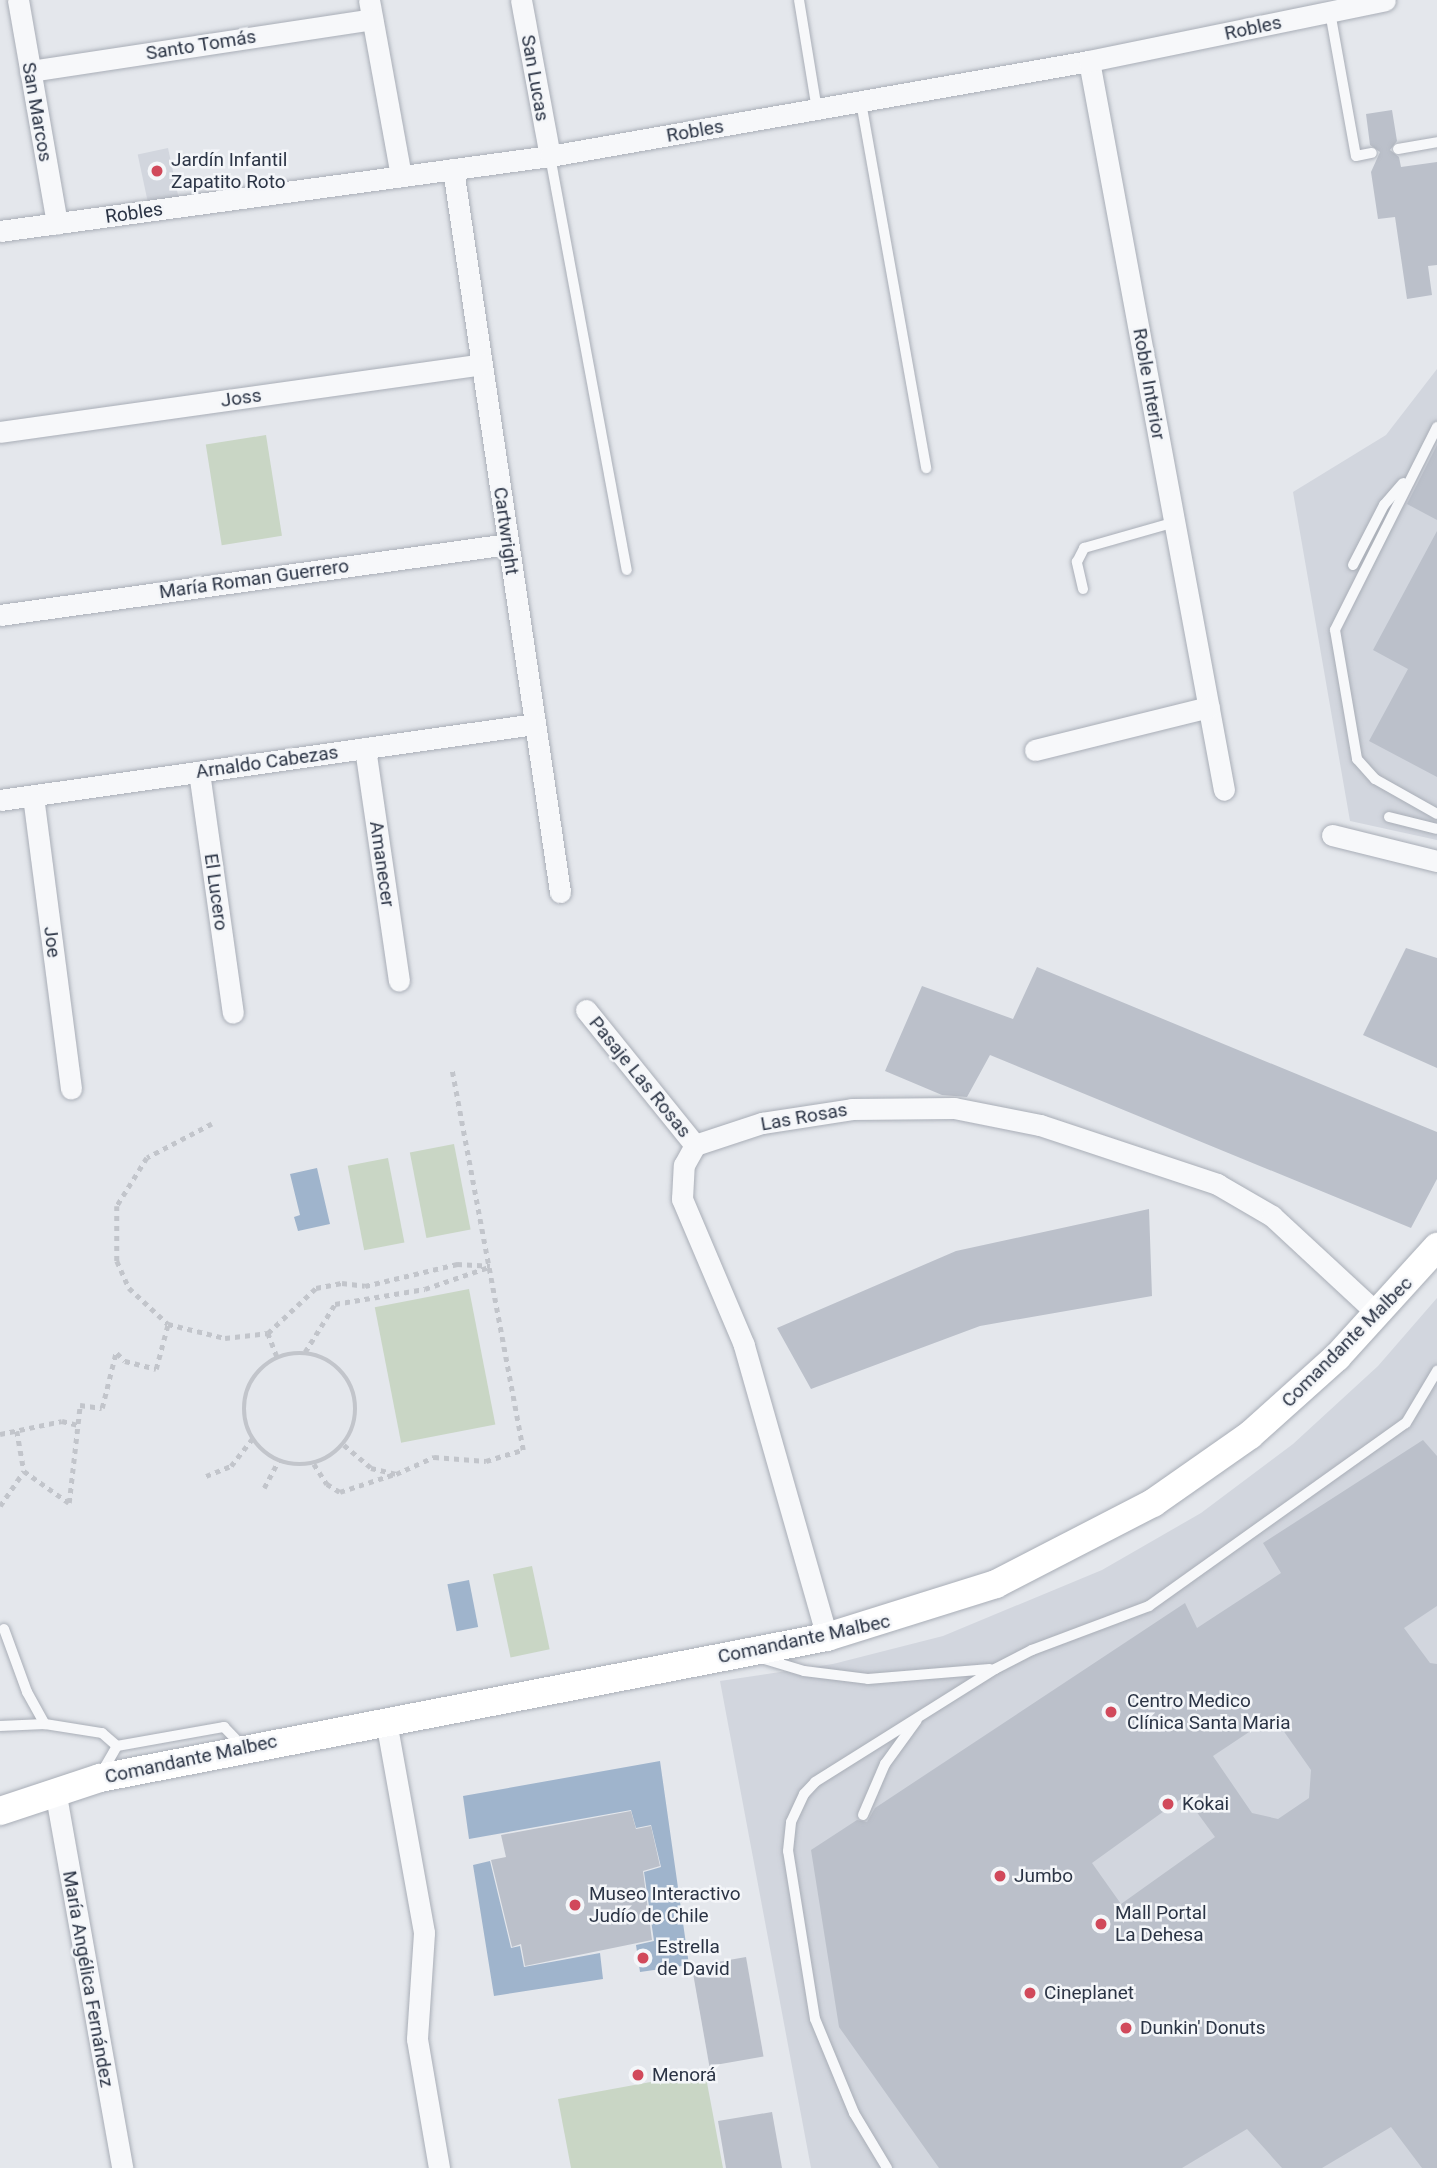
<!DOCTYPE html>
<meta charset="utf-8">
<style>
body{margin:0}
#map{position:relative;width:1437px;height:2168px;overflow:hidden;background:#e4e7ec;font-family:Roboto,sans-serif}
div>[style]{position:absolute}
.built>*{inset:0;background:#d2d6de;transform-origin:0 0}
.green>*{inset:0;background:#c9d6c5;transform-origin:0 0}
.water>*{inset:0;background:#9fb4cc;transform-origin:0 0}
.building>*{inset:0;background:#bbc0ca;transform-origin:0 0}
.path>*{height:4.5px;margin-top:-2.25px;transform-origin:0;background:repeating-linear-gradient(90deg,#c2c5cb 0 5px,transparent 0 10px)}
.path>.ring{margin:-2.25px;padding:0;box-sizing:content-box;background:none;border:4.5px solid #c2c5cb;border-radius:50%}
.roads{filter:drop-shadow(0 0 2px #a9aeb7) drop-shadow(0 0 2px #a9aeb7)}
.lane>*{height:10px;margin:-5px;padding:0 5px;transform-origin:5px;border-radius:5px;background:#f7f8fa}
.street>*{height:21px;margin:-10.5px;padding:0 10.5px;transform-origin:10.5px;border-radius:10.5px;background:#f7f8fa}
.secondary>*{height:28px;margin:-14px;padding:0 14px;transform-origin:14px;border-radius:14px;background:#fff}
.dots>*{width:19px;height:19px;translate:-50% -50%;box-sizing:border-box;border:4px solid #f4f6f9;border-radius:50%}
span{translate:-50% -50%;white-space:nowrap;text-align:center;line-height:1.15;-webkit-text-stroke:5px #f4f6f9;paint-order:stroke}
.street-label{font-size:19px;color:#2b3445}
.poi-label{font-size:19px;color:#2b3445}
.left{translate:0 -50%;text-align:left}
</style>
<div id="map">
<div class="built">
<i style="left:168px;top:148px;width:52px;height:31px;rotate:78deg"></i>
<i style="clip-path:polygon(1437px 369px,1437px 840px,1350px 821px,1293px 492px,1386px 435px)"></i>
<i style="clip-path:polygon(1437px 1298px,1437px 2168px,811px 2168px,720px 1681px,833px 1664px,943px 1636px,1102px 1570px,1201px 1513px,1293px 1444px,1378px 1366px)"></i>
</div>
<div class="green">
<i style="left:266px;top:435px;width:102px;height:61px;rotate:81deg"></i>
<i style="left:454px;top:1144px;width:87px;height:45px;rotate:79deg"></i>
<i style="left:388px;top:1158px;width:86px;height:41px;rotate:79deg"></i>
<i style="left:469px;top:1289px;width:138px;height:96px;rotate:79deg"></i>
<i style="left:532px;top:1566px;width:85px;height:40px;rotate:78deg"></i>
<i style="clip-path:polygon(705px 2072px,723px 2168px,571px 2168px,558px 2099px)"></i>
</div>
<div class="water">
<i style="clip-path:polygon(317px 1168px,330px 1224px,298px 1231px,294px 1217px,300px 1215px,290px 1174px)"></i>
<i style="left:469px;top:1580px;width:48px;height:22px;rotate:79deg"></i>
<i style="clip-path:polygon(660px 1761px,689px 1965px,640px 1972px,636px 1945px,654px 1941px,644px 1872px,661px 1867px,651px 1825px,636px 1828px,631px 1810px,469px 1839px,463px 1796px)"></i>
<i style="clip-path:polygon(490px 1861px,511px 1948px,520px 1946px,524px 1967px,600px 1953px,603px 1979px,494px 1996px,473px 1865px)"></i>
</div>
<div class="building">
<i style="clip-path:polygon(1392px 110px,1397px 141px,1390px 150px,1399px 157px,1401px 167px,1437px 162px,1437px 265px,1428px 266px,1432px 295px,1407px 299px,1395px 217px,1378px 219px,1371px 172px,1380px 152px,1370px 145px,1366px 114px)"></i>
<i style="clip-path:polygon(1437px 445px,1437px 520px,1407px 504px)"></i>
<i style="clip-path:polygon(1437px 531px,1437px 777px,1369px 741px,1408px 669px,1373px 650px)"></i>
<i style="clip-path:polygon(1406px 948px,1437px 958px,1437px 1068px,1363px 1035px)"></i>
<i style="clip-path:polygon(1037px 967px,1437px 1132px,1437px 1179px,1411px 1228px,990px 1055px,967px 1097px,942px 1095px,885px 1071px,922px 986px,1013px 1019px)"></i>
<i style="clip-path:polygon(1149px 1209px,1152px 1296px,980px 1326px,811px 1389px,777px 1328px,956px 1251px)"></i>
<i style="clip-path:polygon(evenodd,1423px 1440px,1437px 1456px,1437px 1606px,1404px 1628px,1430px 1663px,1437px 1664px,1437px 2168px,1422px 2168px,1391px 2127px,1322px 2168px,1282px 2168px,1247px 2129px,1182px 2168px,939px 2168px,839px 2027px,811px 1850px,857px 1820px,867px 1822px,875px 1808px,1185px 1603px,1197px 1628px,1281px 1573px,1263px 1543px,1423px 1440px,1273px 1716px,1311px 1770px,1309px 1798px,1278px 1819px,1252px 1813px,1213px 1756px,1273px 1716px,1423px 1440px,1185px 1796px,1215px 1837px,1121px 1904px,1092px 1863px,1185px 1796px)"></i>
<i style="clip-path:polygon(631px 1811px,636px 1829px,651px 1826px,660px 1866px,643px 1871px,652px 1940px,525px 1966px,521px 1944px,512px 1947px,491px 1860px,506px 1857px,501px 1835px)"></i>
<i style="left:746px;top:1957px;width:101px;height:55px;rotate:80deg"></i>
<i style="clip-path:polygon(772px 2112px,782px 2168px,726px 2168px,718px 2121px)"></i>
</div>
<div class="path">
<i style="left:212px;top:1124px;width:73px;rotate:152.4deg"></i>
<i style="left:147px;top:1158px;width:57px;rotate:122deg"></i>
<i style="left:117px;top:1206px;width:55px;rotate:90deg"></i>
<i style="left:117px;top:1261px;width:30px;rotate:66deg"></i>
<i style="left:129px;top:1288px;width:53px;rotate:42.7deg"></i>
<i style="left:168px;top:1324px;width:59px;rotate:13.8deg"></i>
<i style="left:225px;top:1338px;width:43px;rotate:-6.6deg"></i>
<i style="left:268px;top:1333px;width:66px;rotate:-43.2deg"></i>
<i style="left:316px;top:1288px;width:26px;rotate:-11deg"></i>
<i style="left:342px;top:1283px;width:23px;rotate:7deg"></i>
<i style="left:365px;top:1286px;width:95px;rotate:-13.4deg"></i>
<i style="left:457px;top:1264px;width:33px;rotate:3deg"></i>
<i style="left:268px;top:1333px;width:26px;rotate:69deg"></i>
<i style="left:305px;top:1352px;width:57px;rotate:-58deg"></i>
<i style="left:335px;top:1304px;width:91px;rotate:-9.5deg"></i>
<i style="left:425px;top:1289px;width:68px;rotate:-19deg"></i>
<i style="left:117px;top:1353px;width:11px;rotate:45deg"></i>
<i style="left:125px;top:1361px;width:32px;rotate:14deg"></i>
<i style="left:156px;top:1369px;width:47px;rotate:-75.1deg"></i>
<i class="ring" style="left:244px;top:1353px;width:107.5px;height:107.5px"></i>
<i style="left:17px;top:1431px;width:41px;rotate:80.1deg"></i>
<i style="left:0;top:1434px;width:63px;rotate:-11.8deg"></i>
<i style="left:62px;top:1421px;width:16px;rotate:14deg"></i>
<i style="left:344px;top:1445px;width:35px;rotate:40deg"></i>
<i style="left:371px;top:1468px;width:26px;rotate:13deg"></i>
<i style="left:396px;top:1474px;width:42px;rotate:-24.1deg"></i>
<i style="left:434px;top:1457px;width:52px;rotate:4.4deg"></i>
<i style="left:486px;top:1461px;width:39px;rotate:-17deg"></i>
<i style="left:523px;top:1450px;width:386px;rotate:-100.6deg"></i>
<i style="left:314px;top:1464px;width:24px;rotate:57deg"></i>
<i style="left:327px;top:1484px;width:15px;rotate:32deg"></i>
<i style="left:340px;top:1492px;width:58px;rotate:-18.1deg"></i>
<i style="left:206px;top:1476px;width:27px;rotate:-22deg"></i>
<i style="left:231px;top:1466px;width:36px;rotate:-52deg"></i>
<i style="left:264px;top:1488px;width:32px;rotate:-62deg"></i>
<i style="left:0;top:1506px;width:42px;rotate:-55.6deg"></i>
<i style="left:24px;top:1471px;width:55px;rotate:35.4deg"></i>
<i style="left:69px;top:1503px;width:99px;rotate:-83.6deg"></i>
<i style="left:80px;top:1405px;width:22px;rotate:8deg"></i>
<i style="left:102px;top:1408px;width:58px;rotate:-76deg"></i>
</div>
<div class="roads">
<div class="lane">
<i style="left:799px;top:0;width:111px;rotate:80.7deg"></i>
<i style="left:1330px;top:12px;width:146px;rotate:79.8deg"></i>
<i style="left:1356px;top:156px;width:16px;rotate:-11deg"></i>
<i style="left:861px;top:102px;width:372px;rotate:79.9deg"></i>
<i style="left:1398px;top:149px;width:40px;rotate:-10deg"></i>
<i style="left:550px;top:156px;width:421px;rotate:79.5deg"></i>
<i style="left:1437px;top:427px;width:227px;rotate:116.7deg"></i>
<i style="left:1335px;top:630px;width:131px;rotate:80.3deg"></i>
<i style="left:1357px;top:759px;width:27px;rotate:48deg"></i>
<i style="left:1375px;top:779px;width:71px;rotate:29.4deg"></i>
<i style="left:1353px;top:565px;width:68px;rotate:-62.7deg"></i>
<i style="left:1384px;top:505px;width:29px;rotate:-49deg"></i>
<i style="left:1083px;top:589px;width:28px;rotate:-103deg"></i>
<i style="left:1077px;top:562px;width:16px;rotate:-63deg"></i>
<i style="left:1084px;top:548px;width:95px;rotate:-15.9deg"></i>
<i style="left:1389px;top:817px;width:49px;rotate:14deg"></i>
<i style="left:4px;top:1629px;width:67px;rotate:69.9deg"></i>
<i style="left:27px;top:1692px;width:37px;rotate:61deg"></i>
<i style="left:761px;top:1658px;width:45px;rotate:16.8deg"></i>
<i style="left:804px;top:1671px;width:64px;rotate:7.1deg"></i>
<i style="left:868px;top:1679px;width:122px;rotate:-4.7deg"></i>
<i style="left:0;top:1726px;width:45px;rotate:-2.5deg"></i>
<i style="left:45px;top:1724px;width:58px;rotate:9deg"></i>
<i style="left:102px;top:1733px;width:20px;rotate:41deg"></i>
<i style="left:117px;top:1746px;width:32px;rotate:120deg"></i>
<i style="left:117px;top:1746px;width:109px;rotate:-10.1deg"></i>
<i style="left:224px;top:1727px;width:29px;rotate:46deg"></i>
<i style="left:863px;top:1815px;width:56px;rotate:-66.7deg"></i>
<i style="left:885px;top:1764px;width:54px;rotate:-54deg"></i>
<i style="left:887px;top:2168px;width:64px;rotate:-121deg"></i>
<i style="left:854px;top:2113px;width:102px;rotate:-112.5deg"></i>
<i style="left:815px;top:2019px;width:170px;rotate:-99.1deg"></i>
<i style="left:788px;top:1851px;width:29px;rotate:-84deg"></i>
<i style="left:791px;top:1822px;width:31px;rotate:-65deg"></i>
<i style="left:804px;top:1794px;width:16px;rotate:-47deg"></i>
<i style="left:815px;top:1782px;width:213px;rotate:-32.1deg"></i>
<i style="left:995px;top:1669px;width:42px;rotate:-27.2deg"></i>
<i style="left:1032px;top:1650px;width:125px;rotate:-20.6deg"></i>
<i style="left:1149px;top:1606px;width:315px;rotate:-35.5deg"></i>
<i style="left:1406px;top:1423px;width:61px;rotate:-59.2deg"></i>
</div>
<div class="street">
<i style="left:18px;top:0;width:227px;rotate:80.1deg"></i>
<i style="left:369px;top:0;width:179px;rotate:79.7deg"></i>
<i style="left:521px;top:0;width:159px;rotate:79.5deg"></i>
<i style="left:1089px;top:61px;width:741px;rotate:79.51deg"></i>
<i style="left:30px;top:71px;width:346px;rotate:-8.6deg"></i>
<i style="left:453px;top:169px;width:731px;rotate:81.58deg"></i>
<i style="left:0;top:231px;width:555px;rotate:-7.77deg"></i>
<i style="left:550px;top:156px;width:547px;rotate:-10deg"></i>
<i style="left:1089px;top:61px;width:302px;rotate:-11.6deg"></i>
<i style="left:0;top:432px;width:486px;rotate:-8deg"></i>
<i style="left:0;top:615px;width:513px;rotate:-7.96deg"></i>
<i style="left:365px;top:748px;width:235px;rotate:81.7deg"></i>
<i style="left:1035px;top:750px;width:179px;rotate:-13.9deg"></i>
<i style="left:199px;top:772px;width:243px;rotate:82deg"></i>
<i style="left:33px;top:796px;width:295px;rotate:82.6deg"></i>
<i style="left:0;top:800px;width:540px;rotate:-8.09deg"></i>
<i style="left:1332px;top:835px;width:108px;rotate:13.9deg"></i>
<i style="left:586px;top:1010px;width:174px;rotate:51.1deg"></i>
<i style="left:827px;top:1637px;width:304px;rotate:-105.9deg"></i>
<i style="left:744px;top:1345px;width:159px;rotate:-113deg"></i>
<i style="left:682px;top:1199px;width:34px;rotate:-87deg"></i>
<i style="left:684px;top:1165px;width:23px;rotate:-61deg"></i>
<i style="left:695px;top:1145px;width:71px;rotate:-18.2deg"></i>
<i style="left:762px;top:1123px;width:91px;rotate:-8.8deg"></i>
<i style="left:852px;top:1109px;width:102px;rotate:-0.6deg"></i>
<i style="left:954px;top:1108px;width:88px;rotate:11.2deg"></i>
<i style="left:1040px;top:1125px;width:187px;rotate:18.4deg"></i>
<i style="left:1217px;top:1184px;width:64px;rotate:30.2deg"></i>
<i style="left:1272px;top:1216px;width:144px;rotate:42.8deg"></i>
<i style="left:386px;top:1721px;width:215px;rotate:79.8deg"></i>
<i style="left:424px;top:1933px;width:106px;rotate:93.8deg"></i>
<i style="left:417px;top:2039px;width:131px;rotate:80.3deg"></i>
<i style="left:55px;top:1790px;width:384px;rotate:79.9deg"></i>
</div>
<div class="secondary">
<i style="left:0;top:1811px;width:105px;rotate:-18.3deg"></i>
<i style="left:100px;top:1778px;width:741px;rotate:-10.98deg"></i>
<i style="left:827px;top:1637px;width:177px;rotate:-17.4deg"></i>
<i style="left:996px;top:1584px;width:177px;rotate:-27.3deg"></i>
<i style="left:1153px;top:1503px;width:118px;rotate:-35deg"></i>
<i style="left:1250px;top:1435px;width:117px;rotate:-41.9deg"></i>
<i style="left:1337px;top:1357px;width:149px;rotate:-47.7deg"></i>
</div>
</div>
<div class="dots">
<i style="left:157px;top:171px;background:#d1495b"></i>
<i style="left:1111px;top:1712px;background:#d1495b"></i>
<i style="left:1168px;top:1804px;background:#d1495b"></i>
<i style="left:1000px;top:1876px;background:#d1495b"></i>
<i style="left:575px;top:1905px;background:#d1495b"></i>
<i style="left:1101px;top:1924px;background:#d1495b"></i>
<i style="left:643px;top:1958px;background:#d1495b"></i>
<i style="left:1030px;top:1993px;background:#d1495b"></i>
<i style="left:1126px;top:2028px;background:#d1495b"></i>
<i style="left:638px;top:2075px;background:#d1495b"></i>
</div>
<div class="street-label">
<span style="left:1253px;top:28px;rotate:-12deg">Robles</span>
<span style="left:201px;top:45px;rotate:-9deg">Santo Tomás</span>
<span style="left:535px;top:78px;rotate:80deg">San Lucas</span>
<span style="left:37px;top:112px;rotate:80deg">San Marcos</span>
<span style="left:695px;top:131px;rotate:-10deg">Robles</span>
<span style="left:134px;top:213px;rotate:-8deg">Robles</span>
<span style="left:1149px;top:384px;rotate:80deg">Roble Interior</span>
<span style="left:241px;top:398px;rotate:-8deg">Joss</span>
<span style="left:506px;top:531px;rotate:82deg">Cartwright</span>
<span style="left:254px;top:579px;rotate:-8deg">María Roman Guerrero</span>
<span style="left:267px;top:762px;rotate:-8deg">Arnaldo Cabezas</span>
<span style="left:382px;top:864px;rotate:82deg">Amanecer</span>
<span style="left:216px;top:892px;rotate:82deg">El Lucero</span>
<span style="left:52px;top:942px;rotate:83deg">Joe</span>
<span style="left:640px;top:1077px;rotate:51deg">Pasaje Las Rosas</span>
<span style="left:804px;top:1117px;rotate:-10deg">Las Rosas</span>
<span style="left:1347px;top:1342px;rotate:-45deg">Comandante Malbec</span>
<span style="left:804px;top:1639px;rotate:-12deg">Comandante Malbec</span>
<span style="left:191px;top:1759px;rotate:-12deg">Comandante Malbec</span>
<span style="left:88px;top:1979px;rotate:80deg">María Angélica Fernández</span>
</div>
<div class="poi-label">
<span class="left" style="left:171px;top:171px">Jardín Infantil<br>Zapatito Roto</span>
<span class="left" style="left:1127px;top:1712px">Centro Medico<br>Clínica Santa Maria</span>
<span class="left" style="left:1182px;top:1804px">Kokai</span>
<span class="left" style="left:1014px;top:1876px">Jumbo</span>
<span class="left" style="left:589px;top:1905px">Museo Interactivo<br>Judío de Chile</span>
<span class="left" style="left:1115px;top:1924px">Mall Portal<br>La Dehesa</span>
<span class="left" style="left:657px;top:1958px">Estrella<br>de David</span>
<span class="left" style="left:1044px;top:1993px">Cineplanet</span>
<span class="left" style="left:1140px;top:2028px">Dunkin' Donuts</span>
<span class="left" style="left:652px;top:2075px">Menorá</span>
</div>
</div>
